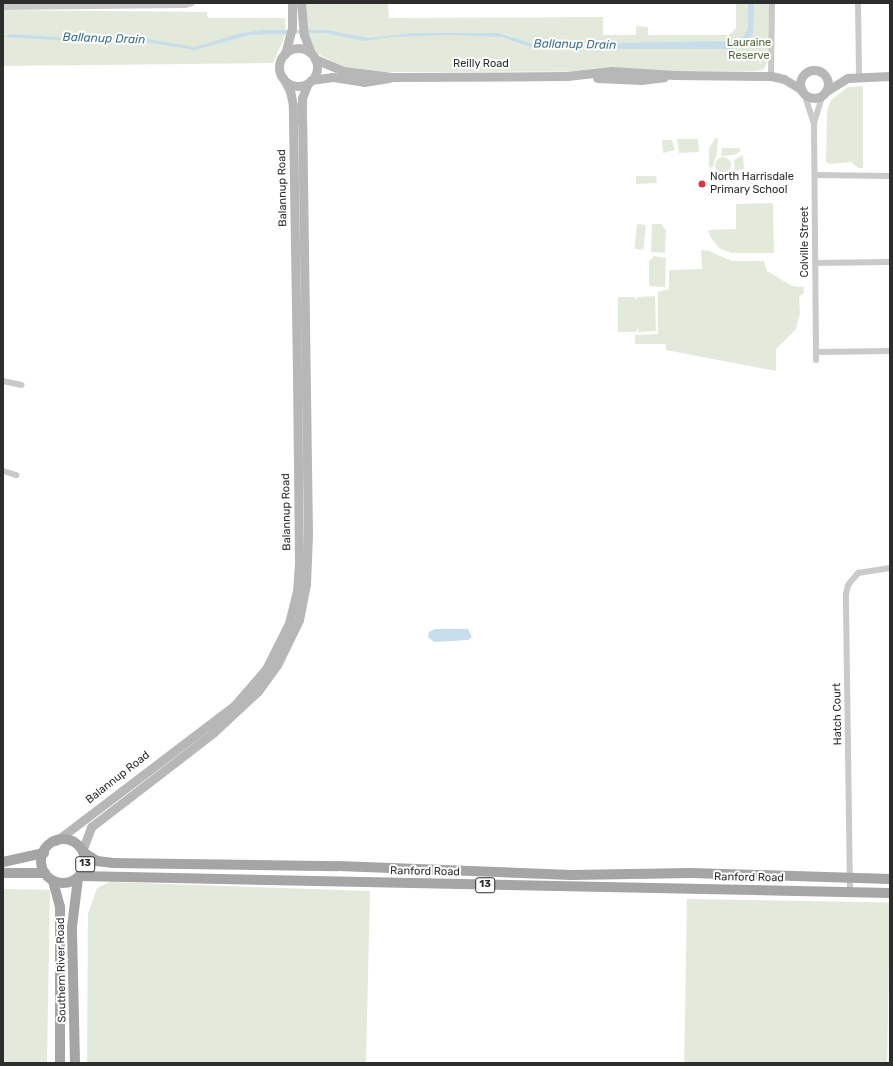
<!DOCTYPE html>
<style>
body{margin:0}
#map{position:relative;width:893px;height:1066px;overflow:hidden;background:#fff;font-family:Rubik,sans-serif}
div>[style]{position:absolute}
.green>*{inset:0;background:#e4eadb;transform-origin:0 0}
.round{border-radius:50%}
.water>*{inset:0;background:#c7deea}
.street>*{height:6px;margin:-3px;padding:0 3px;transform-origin:3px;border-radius:3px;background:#cacaca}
.secondary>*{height:9px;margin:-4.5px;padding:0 4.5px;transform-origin:4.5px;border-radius:4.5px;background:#b7b7b7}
.secondary>.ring{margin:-4.5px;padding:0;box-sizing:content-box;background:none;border:9px solid #b7b7b7;border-radius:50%}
.primary>*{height:10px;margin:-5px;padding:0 5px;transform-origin:5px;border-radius:5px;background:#a5a5a5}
.primary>.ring{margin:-5px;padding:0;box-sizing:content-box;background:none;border:10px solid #a5a5a5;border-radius:50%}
.dots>*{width:11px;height:11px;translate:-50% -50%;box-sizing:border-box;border:2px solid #fff;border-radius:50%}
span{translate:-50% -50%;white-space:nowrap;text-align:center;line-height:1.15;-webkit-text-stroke:4px #fff;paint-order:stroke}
.shield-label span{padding:1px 3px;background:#fff;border:1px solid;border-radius:3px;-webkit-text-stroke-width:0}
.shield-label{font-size:10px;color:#2d2d2d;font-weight:700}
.park-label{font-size:11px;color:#52673c}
.street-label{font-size:11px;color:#2d2d2d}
.poi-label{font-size:11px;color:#2d2d2d}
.left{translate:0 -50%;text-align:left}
.water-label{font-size:12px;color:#3e718c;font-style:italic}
.frame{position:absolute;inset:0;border:4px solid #2d2d2d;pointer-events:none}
</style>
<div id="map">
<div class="green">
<i style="clip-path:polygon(304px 3px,388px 3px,389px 18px,603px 17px,603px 35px,636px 35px,636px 26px,648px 27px,648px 35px,729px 35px,736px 28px,736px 3px,769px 3px,769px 58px,764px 69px,758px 71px,384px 72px,348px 69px,314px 52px,309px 43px)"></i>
<i style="clip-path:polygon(3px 10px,207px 12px,208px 18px,285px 18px,286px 34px,273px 63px,3px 66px)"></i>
<i style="clip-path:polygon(863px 86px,863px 168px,858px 168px,851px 162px,829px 164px,826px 162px,827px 111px,831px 100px,848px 87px)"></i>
<i style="clip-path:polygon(715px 138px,718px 138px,717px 153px,713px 167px,709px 168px,709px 149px)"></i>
<i style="clip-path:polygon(677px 139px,698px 139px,699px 152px,679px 153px)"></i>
<i style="clip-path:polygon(662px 140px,672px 140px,675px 150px,663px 153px)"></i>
<i style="clip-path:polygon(722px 148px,739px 148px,741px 151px,734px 155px,721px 156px)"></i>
<i style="clip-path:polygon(743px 155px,744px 169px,735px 171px,734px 160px)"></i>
<i class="round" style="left:715px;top:157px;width:16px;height:16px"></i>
<i style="clip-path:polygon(636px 176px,656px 176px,657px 183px,636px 184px)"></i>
<i style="clip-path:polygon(773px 203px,774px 253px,731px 253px,719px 248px,711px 238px,708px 230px,736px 229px,736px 204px)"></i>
<i style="left:637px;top:224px;width:9px;height:25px;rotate:6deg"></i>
<i style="clip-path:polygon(652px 224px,661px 224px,666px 230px,665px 253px,651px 252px)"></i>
<i style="clip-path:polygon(701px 250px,709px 251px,732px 261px,764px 261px,767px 271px,792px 286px,804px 287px,804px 293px,799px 297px,800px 313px,796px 329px,776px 349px,776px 371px,666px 350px,666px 344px,635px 344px,635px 335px,658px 334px,658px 292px,669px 289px,669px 270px,702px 269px)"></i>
<i style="clip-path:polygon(654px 256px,666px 258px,665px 287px,649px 286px,649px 261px)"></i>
<i style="clip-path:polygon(655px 296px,656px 331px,638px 332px,638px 328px,636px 332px,618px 332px,618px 297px,635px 297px,636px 300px,638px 297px)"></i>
<i style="clip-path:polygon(110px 882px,370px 891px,366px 1063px,87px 1063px,88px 914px,97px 888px)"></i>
<i style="left:3px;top:889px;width:47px;height:174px;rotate:1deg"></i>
<i style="left:687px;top:899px;width:203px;height:164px;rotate:1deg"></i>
</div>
<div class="water">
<i style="clip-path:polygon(748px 3px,754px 3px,753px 34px,742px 46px,730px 49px,604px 49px,575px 46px,533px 48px,502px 37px,448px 35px,391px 37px,364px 41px,325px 33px,249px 35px,195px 50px,128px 39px,68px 41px,3px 37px,11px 34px,73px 38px,129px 36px,195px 47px,241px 33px,263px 30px,327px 30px,369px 38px,412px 33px,498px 33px,533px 44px,734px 41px,744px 36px,748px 27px)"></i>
<i style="clip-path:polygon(435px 629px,468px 629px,472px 637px,468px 640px,434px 642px,428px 637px,429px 632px)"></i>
</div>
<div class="street">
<i style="left:858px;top:3px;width:73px;rotate:89.2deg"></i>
<i style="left:3px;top:7px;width:182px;rotate:-0.6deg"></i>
<i style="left:185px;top:5px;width:7px;rotate:-16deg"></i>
<i style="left:771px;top:76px;width:73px;rotate:-89.2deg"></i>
<i style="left:804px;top:93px;width:33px;rotate:72deg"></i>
<i style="left:814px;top:124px;width:236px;rotate:89.5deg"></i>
<i style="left:814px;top:123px;width:30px;rotate:-73deg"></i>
<i style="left:815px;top:175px;width:75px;rotate:0.8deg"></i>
<i style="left:815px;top:263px;width:75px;rotate:-0.8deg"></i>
<i style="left:816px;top:352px;width:74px;rotate:-0.8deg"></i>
<i style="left:3px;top:381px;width:19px;rotate:12deg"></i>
<i style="left:3px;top:471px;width:14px;rotate:17deg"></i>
<i style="left:850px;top:892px;width:298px;rotate:-90.8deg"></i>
<i style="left:846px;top:594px;width:9px;rotate:-77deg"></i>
<i style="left:848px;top:585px;width:16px;rotate:-50deg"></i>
<i style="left:858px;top:573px;width:32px;rotate:-9deg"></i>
</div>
<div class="secondary">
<i style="left:301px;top:3px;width:32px;rotate:85deg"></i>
<i style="left:304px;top:35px;width:19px;rotate:69deg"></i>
<i class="ring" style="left:279px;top:48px;width:29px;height:29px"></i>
<i style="left:285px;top:54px;width:27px;rotate:-75deg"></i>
<i style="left:292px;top:28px;width:25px;rotate:-90deg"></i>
<i style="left:315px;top:59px;width:30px;rotate:23deg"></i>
<i style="left:343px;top:71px;width:49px;rotate:7deg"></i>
<i style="left:392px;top:77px;width:175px;rotate:-0.3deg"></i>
<i style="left:567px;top:76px;width:45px;rotate:-6.3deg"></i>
<i style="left:612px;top:71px;width:63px;rotate:3.6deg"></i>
<i style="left:675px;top:75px;width:96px;rotate:0.6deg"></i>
<i style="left:771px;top:76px;width:13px;rotate:13deg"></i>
<i style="left:784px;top:79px;width:21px;rotate:31deg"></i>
<i class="ring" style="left:800px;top:70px;width:19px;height:19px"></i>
<i style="left:597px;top:78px;width:44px;rotate:2.6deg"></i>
<i style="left:641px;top:80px;width:23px;rotate:-7deg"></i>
<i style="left:311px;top:80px;width:22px;rotate:-8deg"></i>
<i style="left:333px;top:77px;width:31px;rotate:9deg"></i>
<i style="left:364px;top:82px;width:25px;rotate:-9deg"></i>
<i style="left:825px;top:92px;width:26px;rotate:-32deg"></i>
<i style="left:847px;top:78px;width:43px;rotate:-2.7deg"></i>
<i style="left:56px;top:841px;width:223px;rotate:-37.2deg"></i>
<i style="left:234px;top:706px;width:49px;rotate:-49.1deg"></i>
<i style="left:266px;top:669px;width:51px;rotate:-63.4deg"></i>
<i style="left:289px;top:623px;width:32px;rotate:-76deg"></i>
<i style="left:297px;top:592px;width:28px;rotate:-86deg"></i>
<i style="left:299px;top:564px;width:190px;rotate:-90.6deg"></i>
<i style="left:297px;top:374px;width:269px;rotate:-90.9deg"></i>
<i style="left:293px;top:105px;width:14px;rotate:-102deg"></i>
<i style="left:290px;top:91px;width:15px;rotate:-118deg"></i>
<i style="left:82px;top:851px;width:26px;rotate:-69deg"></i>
<i style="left:91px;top:827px;width:154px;rotate:-37.6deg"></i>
<i style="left:213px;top:733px;width:62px;rotate:-43deg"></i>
<i style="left:258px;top:691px;width:32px;rotate:-54deg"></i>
<i style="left:277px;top:665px;width:50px;rotate:-63.9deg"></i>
<i style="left:299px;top:620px;width:37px;rotate:-79deg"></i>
<i style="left:306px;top:584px;width:49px;rotate:-87.7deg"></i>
<i style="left:308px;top:535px;width:412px;rotate:-90.8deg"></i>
<i style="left:302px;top:123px;width:25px;rotate:-90deg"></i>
<i style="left:302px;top:98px;width:16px;rotate:-68deg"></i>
</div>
<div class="primary">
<i class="ring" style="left:41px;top:839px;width:34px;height:34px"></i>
<i style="left:83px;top:852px;width:17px;rotate:33deg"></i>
<i style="left:97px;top:861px;width:16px;rotate:7deg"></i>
<i style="left:113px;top:863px;width:225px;rotate:0.8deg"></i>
<i style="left:338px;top:866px;width:234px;rotate:2.2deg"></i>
<i style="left:572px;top:875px;width:119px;rotate:-1deg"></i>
<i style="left:691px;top:873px;width:199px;rotate:1.7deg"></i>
<i style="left:3px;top:862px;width:42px;rotate:-12.4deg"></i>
<i style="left:3px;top:873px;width:42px"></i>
<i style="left:80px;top:876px;width:810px;rotate:1.2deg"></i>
<i style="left:53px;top:881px;width:27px;rotate:75deg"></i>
<i style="left:60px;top:907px;width:156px;rotate:90deg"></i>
<i style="left:75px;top:1063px;width:136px;rotate:-91.3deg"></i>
<i style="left:72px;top:927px;width:49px;rotate:-83deg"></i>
</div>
<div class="dots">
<i style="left:702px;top:184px;background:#df3447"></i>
</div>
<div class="shield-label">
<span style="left:85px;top:864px">13</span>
<span style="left:485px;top:885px">13</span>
</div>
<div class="park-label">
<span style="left:749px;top:50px">Lauraine<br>Reserve</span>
</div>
<div class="street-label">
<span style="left:481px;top:64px">Reilly Road</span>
<span style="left:283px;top:188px;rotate:-91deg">Balannup Road</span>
<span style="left:805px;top:242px;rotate:-90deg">Colville Street</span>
<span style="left:287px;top:512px;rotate:-91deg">Balannup Road</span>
<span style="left:838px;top:714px;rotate:-91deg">Hatch Court</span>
<span style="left:118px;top:778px;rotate:-38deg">Balannup Road</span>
<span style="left:425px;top:872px;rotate:1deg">Ranford Road</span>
<span style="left:749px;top:878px;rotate:1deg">Ranford Road</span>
<span style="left:62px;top:970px;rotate:-91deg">Southern River Road</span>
</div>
<div class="poi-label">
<span class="left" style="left:710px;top:184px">North Harrisdale<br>Primary School</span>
</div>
<div class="water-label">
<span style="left:104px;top:39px;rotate:2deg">Ballanup Drain</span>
<span style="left:575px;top:45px;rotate:1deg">Ballanup Drain</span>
</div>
<div class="frame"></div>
</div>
